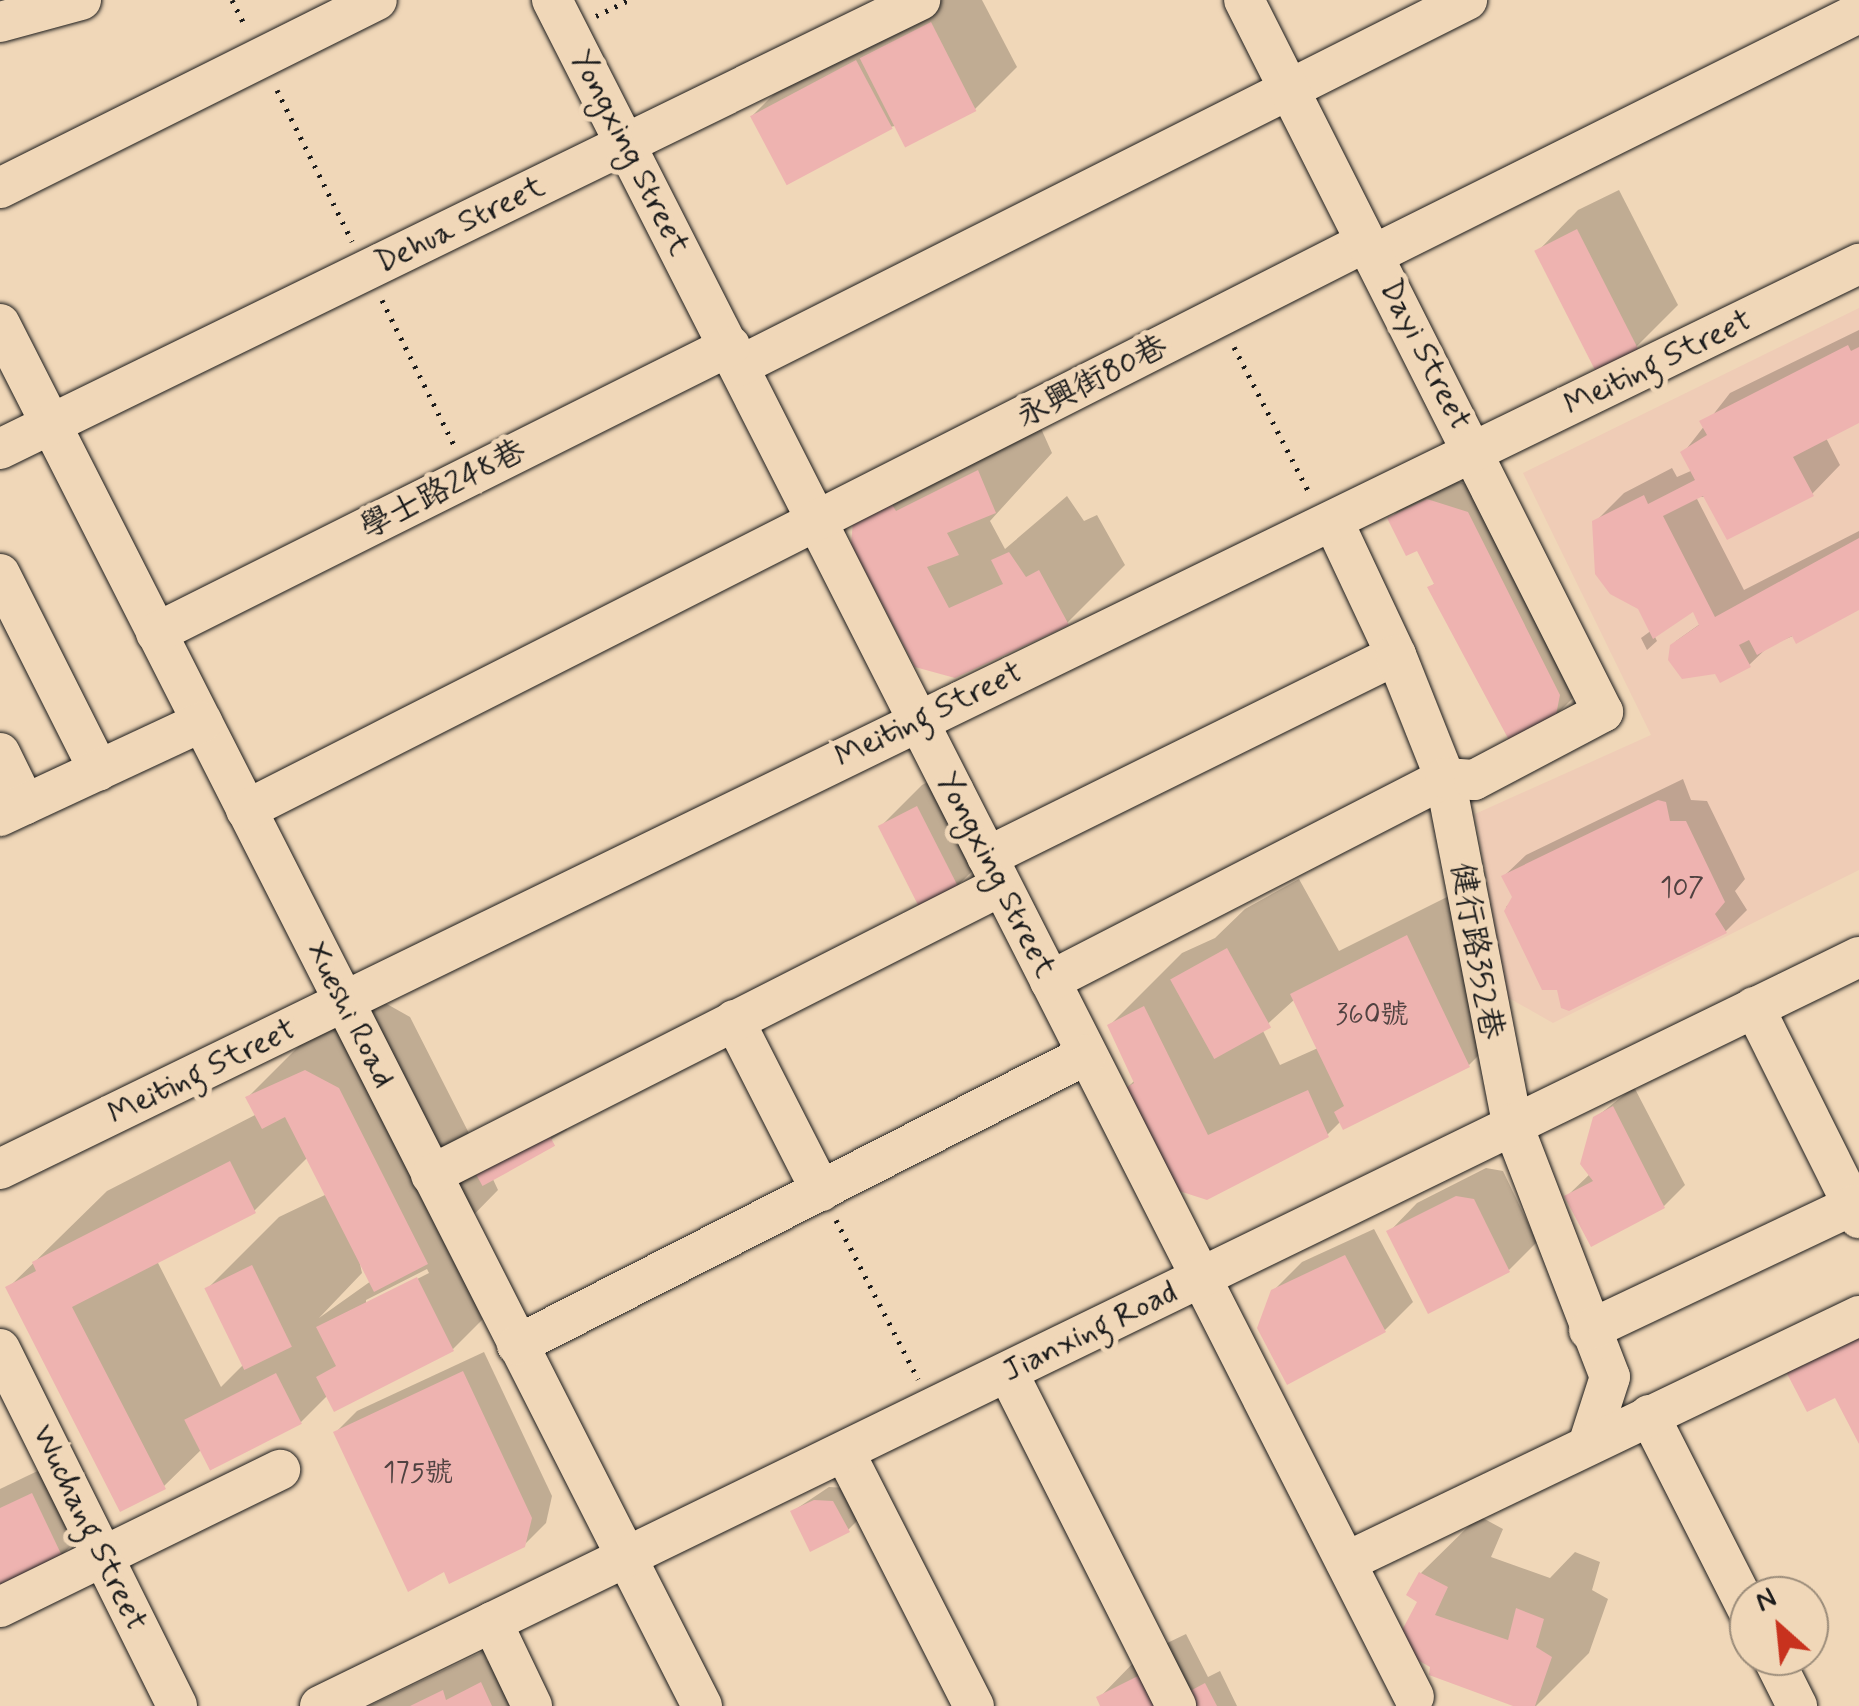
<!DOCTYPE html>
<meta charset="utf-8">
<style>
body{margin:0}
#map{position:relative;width:1859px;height:1706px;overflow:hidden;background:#f0d7b8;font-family:Mynerve,"LXGW WenKai TC",sans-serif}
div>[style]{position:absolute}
.built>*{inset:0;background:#efccb6}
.shadow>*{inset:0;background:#0003}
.building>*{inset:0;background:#eeb3b0;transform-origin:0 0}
.path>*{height:5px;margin-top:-2.5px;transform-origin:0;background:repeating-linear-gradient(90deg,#1c1c1c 0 2.5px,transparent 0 10.5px)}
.roads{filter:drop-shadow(0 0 2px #1c1c1c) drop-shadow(0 0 2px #1c1c1c)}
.minor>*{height:40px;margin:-20px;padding:0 20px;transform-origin:20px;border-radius:20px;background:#f0d7b8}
span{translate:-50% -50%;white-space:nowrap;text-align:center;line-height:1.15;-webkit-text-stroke:10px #f0d7b8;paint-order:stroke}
.number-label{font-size:28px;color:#504241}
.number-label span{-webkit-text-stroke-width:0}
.street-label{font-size:32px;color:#1c1c1c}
.north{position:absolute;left:1729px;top:1576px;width:100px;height:100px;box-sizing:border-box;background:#f0d7b8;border:2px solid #9b8c7a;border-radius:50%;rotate:333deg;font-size:28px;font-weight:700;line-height:40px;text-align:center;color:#1c1c1c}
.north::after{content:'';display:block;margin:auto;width:35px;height:45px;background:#c8321e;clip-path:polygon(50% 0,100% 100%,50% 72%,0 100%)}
</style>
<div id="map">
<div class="built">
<i style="clip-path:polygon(1859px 308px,1859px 870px,1553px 1023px,1507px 997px,1475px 814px,1651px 735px,1523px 473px)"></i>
</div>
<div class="shadow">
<i style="clip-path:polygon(938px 0,982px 0,1017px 67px,975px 109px,890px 127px,752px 116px,794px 74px)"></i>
<i style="clip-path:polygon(1619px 190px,1678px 305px,1636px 347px,1537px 252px,1578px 210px)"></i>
<i style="clip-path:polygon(1859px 330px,1859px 418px,1825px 436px,1840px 465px,1812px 494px,1696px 497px,1744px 590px,1859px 531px,1859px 608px,1769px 646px,1749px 665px,1717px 669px,1671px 659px,1676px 641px,1700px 624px,1694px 609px,1654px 635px,1657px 641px,1647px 650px,1641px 638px,1652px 630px,1595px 522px,1624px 493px,1672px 468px,1677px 477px,1693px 470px,1684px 452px,1730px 393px)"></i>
<i style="clip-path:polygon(1035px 415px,1052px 453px,990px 521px,1005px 549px,1067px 496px,1084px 521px,1097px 515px,1125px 565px,1067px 623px,954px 676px,855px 523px)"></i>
<i style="clip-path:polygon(1450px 479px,1489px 491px,1575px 696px,1553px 718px,1430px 588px,1436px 582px,1418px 547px,1390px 519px,1411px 497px)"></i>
<i style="clip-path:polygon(959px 766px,999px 845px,957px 886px,881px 826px,922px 785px)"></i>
<i style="clip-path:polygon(1683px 779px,1691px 800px,1707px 801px,1745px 879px,1735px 891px,1747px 910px,1726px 931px,1544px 988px,1506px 907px,1515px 898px,1504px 876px,1526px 855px)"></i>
<i style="clip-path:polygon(evenodd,1299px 879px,1339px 951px,1449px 896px,1510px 1024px,1469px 1065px,1341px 1121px,1327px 1135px,1207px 1197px,1122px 1093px,1135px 1080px,1110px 1025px,1182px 953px,1215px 938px,1245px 909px,1299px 879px,1295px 999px,1318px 1048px,1280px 1065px,1262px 1029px,1295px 999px)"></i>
<i style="clip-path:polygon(evenodd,378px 999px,410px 1017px,480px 1155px,558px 1112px,567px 1130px,491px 1175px,498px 1190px,447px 1242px,494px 1308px,453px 1349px,328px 1395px,301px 1422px,202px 1449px,164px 1486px,8px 1288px,107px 1191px,257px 1114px,248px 1097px,320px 1025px,378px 999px,308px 1157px,327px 1194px,279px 1217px,207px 1289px,244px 1364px,221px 1387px,157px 1261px,254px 1211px,308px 1157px,378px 999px,358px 1255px,371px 1281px,319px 1318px,362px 1273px,358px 1255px,378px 999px,427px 1269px,429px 1273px,366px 1305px,366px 1300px,427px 1269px)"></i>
<i style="clip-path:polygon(1634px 1087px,1685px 1185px,1664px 1206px,1567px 1196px,1591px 1173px,1595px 1118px)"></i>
<i style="clip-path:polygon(1486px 1168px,1503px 1171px,1537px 1242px,1509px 1270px,1389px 1232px,1417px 1203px)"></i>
<i style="clip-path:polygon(1374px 1229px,1413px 1302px,1385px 1330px,1273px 1291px,1302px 1262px)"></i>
<i style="clip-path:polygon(484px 1352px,552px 1496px,546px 1523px,524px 1545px,446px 1569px,336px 1432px,357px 1411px)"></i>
<i style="clip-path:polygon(73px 1454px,103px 1514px,61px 1556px,0 1585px,0 1489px)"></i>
<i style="clip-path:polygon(829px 1487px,847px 1488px,862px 1516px,848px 1530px,793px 1511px)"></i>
<i style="clip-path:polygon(1479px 1516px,1503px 1529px,1491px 1557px,1550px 1578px,1575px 1552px,1600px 1562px,1592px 1590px,1608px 1599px,1589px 1653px,1536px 1706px,1521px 1706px,1421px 1602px,1421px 1573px)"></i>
<i style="clip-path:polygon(1186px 1634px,1208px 1677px,1220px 1671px,1237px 1706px,1103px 1706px,1099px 1698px,1140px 1656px)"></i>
<i style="clip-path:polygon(523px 1642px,537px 1706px,369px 1706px,484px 1651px,487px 1661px)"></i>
</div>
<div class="building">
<i style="left:931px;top:22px;width:100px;height:80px;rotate:63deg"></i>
<i style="left:856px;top:60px;width:78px;height:120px;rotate:62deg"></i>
<i style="left:1577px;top:229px;width:135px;height:48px;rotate:63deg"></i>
<i style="clip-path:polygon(1848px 345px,1851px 351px,1859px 347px,1859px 423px,1793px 457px,1814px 496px,1727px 540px,1703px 496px,1663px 516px,1715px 617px,1859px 538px,1859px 610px,1796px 644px,1792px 636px,1757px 655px,1749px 640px,1739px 645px,1751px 667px,1720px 683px,1715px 674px,1682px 679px,1668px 660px,1670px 645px,1699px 625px,1693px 612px,1653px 639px,1638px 609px,1610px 594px,1595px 574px,1592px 521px,1644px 495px,1648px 504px,1695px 480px,1680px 452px,1707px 435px,1699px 421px)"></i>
<i style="clip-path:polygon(978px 470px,996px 513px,947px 533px,959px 555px,927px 567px,949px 608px,1003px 584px,991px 560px,1009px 552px,1026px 577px,1039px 570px,1069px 625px,955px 678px,915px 667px,851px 544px,853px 522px,891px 503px,896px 511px)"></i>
<i style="clip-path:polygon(1427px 499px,1468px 512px,1560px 695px,1555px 720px,1510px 742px,1427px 587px,1434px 584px,1417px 551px,1406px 556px,1387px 518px)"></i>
<i style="clip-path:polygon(1658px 800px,1666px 802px,1670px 821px,1686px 821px,1725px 902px,1715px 914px,1727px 933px,1569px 1011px,1561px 1008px,1557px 990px,1542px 990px,1504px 911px,1512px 897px,1501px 876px)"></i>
<i style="left:917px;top:806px;width:92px;height:44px;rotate:63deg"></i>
<i style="clip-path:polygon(1407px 935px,1470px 1067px,1343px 1130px,1334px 1112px,1344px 1106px,1290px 994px)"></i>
<i style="left:1227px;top:948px;width:91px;height:65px;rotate:61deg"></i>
<i style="clip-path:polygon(1144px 1006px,1208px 1135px,1308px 1090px,1329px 1137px,1207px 1200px,1170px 1188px,1119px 1092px,1134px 1083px,1107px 1025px)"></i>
<i style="clip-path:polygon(305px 1070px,339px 1088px,428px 1264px,374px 1292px,285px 1117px,262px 1129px,245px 1097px)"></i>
<i style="clip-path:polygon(1613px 1106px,1665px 1208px,1591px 1247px,1564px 1196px,1593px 1181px,1580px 1164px,1593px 1117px)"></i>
<i style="left:543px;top:1124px;width:25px;height:83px;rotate:61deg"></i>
<i style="clip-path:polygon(230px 1161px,256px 1213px,72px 1307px,166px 1489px,120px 1512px,5px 1287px,36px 1271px,32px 1262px)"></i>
<i style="clip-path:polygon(1456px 1196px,1474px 1199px,1510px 1272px,1428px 1314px,1386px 1231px)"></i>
<i style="clip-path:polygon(1345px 1255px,1386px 1332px,1287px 1385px,1257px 1328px,1271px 1290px)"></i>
<i style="left:252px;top:1265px;width:91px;height:53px;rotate:64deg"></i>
<i style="clip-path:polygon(417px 1277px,454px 1351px,334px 1412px,316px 1377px,336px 1366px,316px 1327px)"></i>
<i style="clip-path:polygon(1859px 1329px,1859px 1444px,1835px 1398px,1807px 1412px,1782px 1364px)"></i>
<i style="clip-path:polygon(463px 1371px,532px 1518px,525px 1547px,449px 1584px,444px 1572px,408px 1592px,333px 1432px)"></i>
<i style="left:276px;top:1373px;width:57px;height:103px;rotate:63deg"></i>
<i style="clip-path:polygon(32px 1493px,63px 1558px,0 1588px,0 1508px)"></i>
<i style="clip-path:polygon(814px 1500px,833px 1501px,850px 1532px,810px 1552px,790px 1511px)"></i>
<i style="clip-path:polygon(1419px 1572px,1448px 1587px,1435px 1615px,1508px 1640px,1516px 1608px,1544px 1619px,1536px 1647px,1552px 1657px,1535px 1706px,1513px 1706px,1429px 1675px,1430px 1667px,1400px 1650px,1399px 1636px,1417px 1602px,1406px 1595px)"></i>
<i style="clip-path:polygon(1144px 1673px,1160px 1706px,1100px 1706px,1096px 1697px)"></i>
<i style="clip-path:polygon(481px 1682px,492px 1706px,410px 1706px,443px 1690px,446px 1700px)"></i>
<i style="clip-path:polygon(1205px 1683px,1217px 1706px,1197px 1706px,1190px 1691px)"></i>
</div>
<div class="path">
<i style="left:232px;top:0;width:29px;rotate:63deg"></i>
<i style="left:596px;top:16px;width:37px;rotate:-26deg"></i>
<i style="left:277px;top:90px;width:169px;rotate:63.6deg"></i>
<i style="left:382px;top:300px;width:164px;rotate:63.6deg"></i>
<i style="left:1234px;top:347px;width:163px;rotate:62.7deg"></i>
<i style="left:836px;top:1220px;width:179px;rotate:62.7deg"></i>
</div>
<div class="roads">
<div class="minor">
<i style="left:552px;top:0;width:1903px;rotate:63.07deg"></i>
<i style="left:0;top:22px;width:84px;rotate:-15.2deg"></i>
<i style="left:0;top:188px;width:421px;rotate:-26.5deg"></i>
<i style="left:1373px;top:255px;width:543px;rotate:-26.47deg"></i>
<i style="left:0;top:324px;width:1550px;rotate:63.07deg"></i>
<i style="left:739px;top:366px;width:815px;rotate:-26.69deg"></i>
<i style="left:0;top:449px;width:1024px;rotate:-26.01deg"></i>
<i style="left:1333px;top:521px;width:148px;rotate:64.8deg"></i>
<i style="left:0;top:574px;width:220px;rotate:63.3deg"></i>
<i style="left:156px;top:633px;width:642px;rotate:-26.57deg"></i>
<i style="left:0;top:753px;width:57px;rotate:63.9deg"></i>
<i style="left:246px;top:810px;width:1256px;rotate:-26.89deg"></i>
<i style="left:0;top:816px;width:223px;rotate:-25deg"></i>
<i style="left:987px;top:857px;width:456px;rotate:-26.3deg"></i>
<i style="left:1396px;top:655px;width:132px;rotate:68.3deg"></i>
<i style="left:1445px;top:778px;width:351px;rotate:79deg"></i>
<i style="left:1512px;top:1123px;width:272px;rotate:68.9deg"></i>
<i style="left:1610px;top:1377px;width:71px;rotate:107.9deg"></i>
<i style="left:1050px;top:981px;width:444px;rotate:-27.2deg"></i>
<i style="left:1445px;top:778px;width:29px;rotate:4deg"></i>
<i style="left:1474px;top:780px;width:146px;rotate:-27.8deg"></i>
<i style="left:1603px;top:712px;width:797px;rotate:-116.76deg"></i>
<i style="left:1754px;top:1007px;width:236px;rotate:63.5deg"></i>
<i style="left:734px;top:1020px;width:192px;rotate:63deg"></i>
<i style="left:0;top:1169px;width:2068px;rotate:-25.96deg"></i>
<i style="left:431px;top:1175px;width:639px;rotate:-26.89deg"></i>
<i style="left:1589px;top:1330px;width:292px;rotate:-25.3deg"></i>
<i style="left:517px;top:1345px;width:639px;rotate:-27.01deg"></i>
<i style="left:0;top:1349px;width:398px;rotate:63.6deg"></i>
<i style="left:1008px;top:1373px;width:373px;rotate:63.2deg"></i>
<i style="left:1649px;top:1415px;width:221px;rotate:63.1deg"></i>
<i style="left:845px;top:1453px;width:284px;rotate:63deg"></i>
<i style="left:1346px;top:1562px;width:569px;rotate:-25.62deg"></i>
<i style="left:0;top:1607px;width:312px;rotate:-26.1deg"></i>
<i style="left:492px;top:1622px;width:93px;rotate:64.5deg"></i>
<i style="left:1772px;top:1656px;width:56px;rotate:63.4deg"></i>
<i style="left:320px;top:1706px;width:1712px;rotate:-25.95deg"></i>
</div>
</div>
<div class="number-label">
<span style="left:1682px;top:889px">107</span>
<span style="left:1372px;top:1016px">360號</span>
<span style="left:418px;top:1474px">175號</span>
</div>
<div class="street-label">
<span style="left:630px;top:153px;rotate:63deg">Yongxing Street</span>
<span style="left:460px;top:225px;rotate:-26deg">Dehua Street</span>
<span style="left:1425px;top:355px;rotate:63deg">Dayi Street</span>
<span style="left:1658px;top:363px;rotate:-26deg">Meiting Street</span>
<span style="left:1092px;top:382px;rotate:-27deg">永興街80巷</span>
<span style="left:443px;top:490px;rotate:-27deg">學士路248巷</span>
<span style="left:929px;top:715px;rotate:-26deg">Meiting Street</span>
<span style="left:996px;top:875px;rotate:63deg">Yongxing Street</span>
<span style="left:1476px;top:951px;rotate:80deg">健行路352巷</span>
<span style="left:350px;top:1015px;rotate:63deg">Xueshi Road</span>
<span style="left:202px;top:1072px;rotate:-26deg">Meiting Street</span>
<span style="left:1090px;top:1332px;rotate:-26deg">Jianxing Road</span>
<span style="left:89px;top:1528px;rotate:64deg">Wuchang Street</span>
</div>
<div class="north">N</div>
</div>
